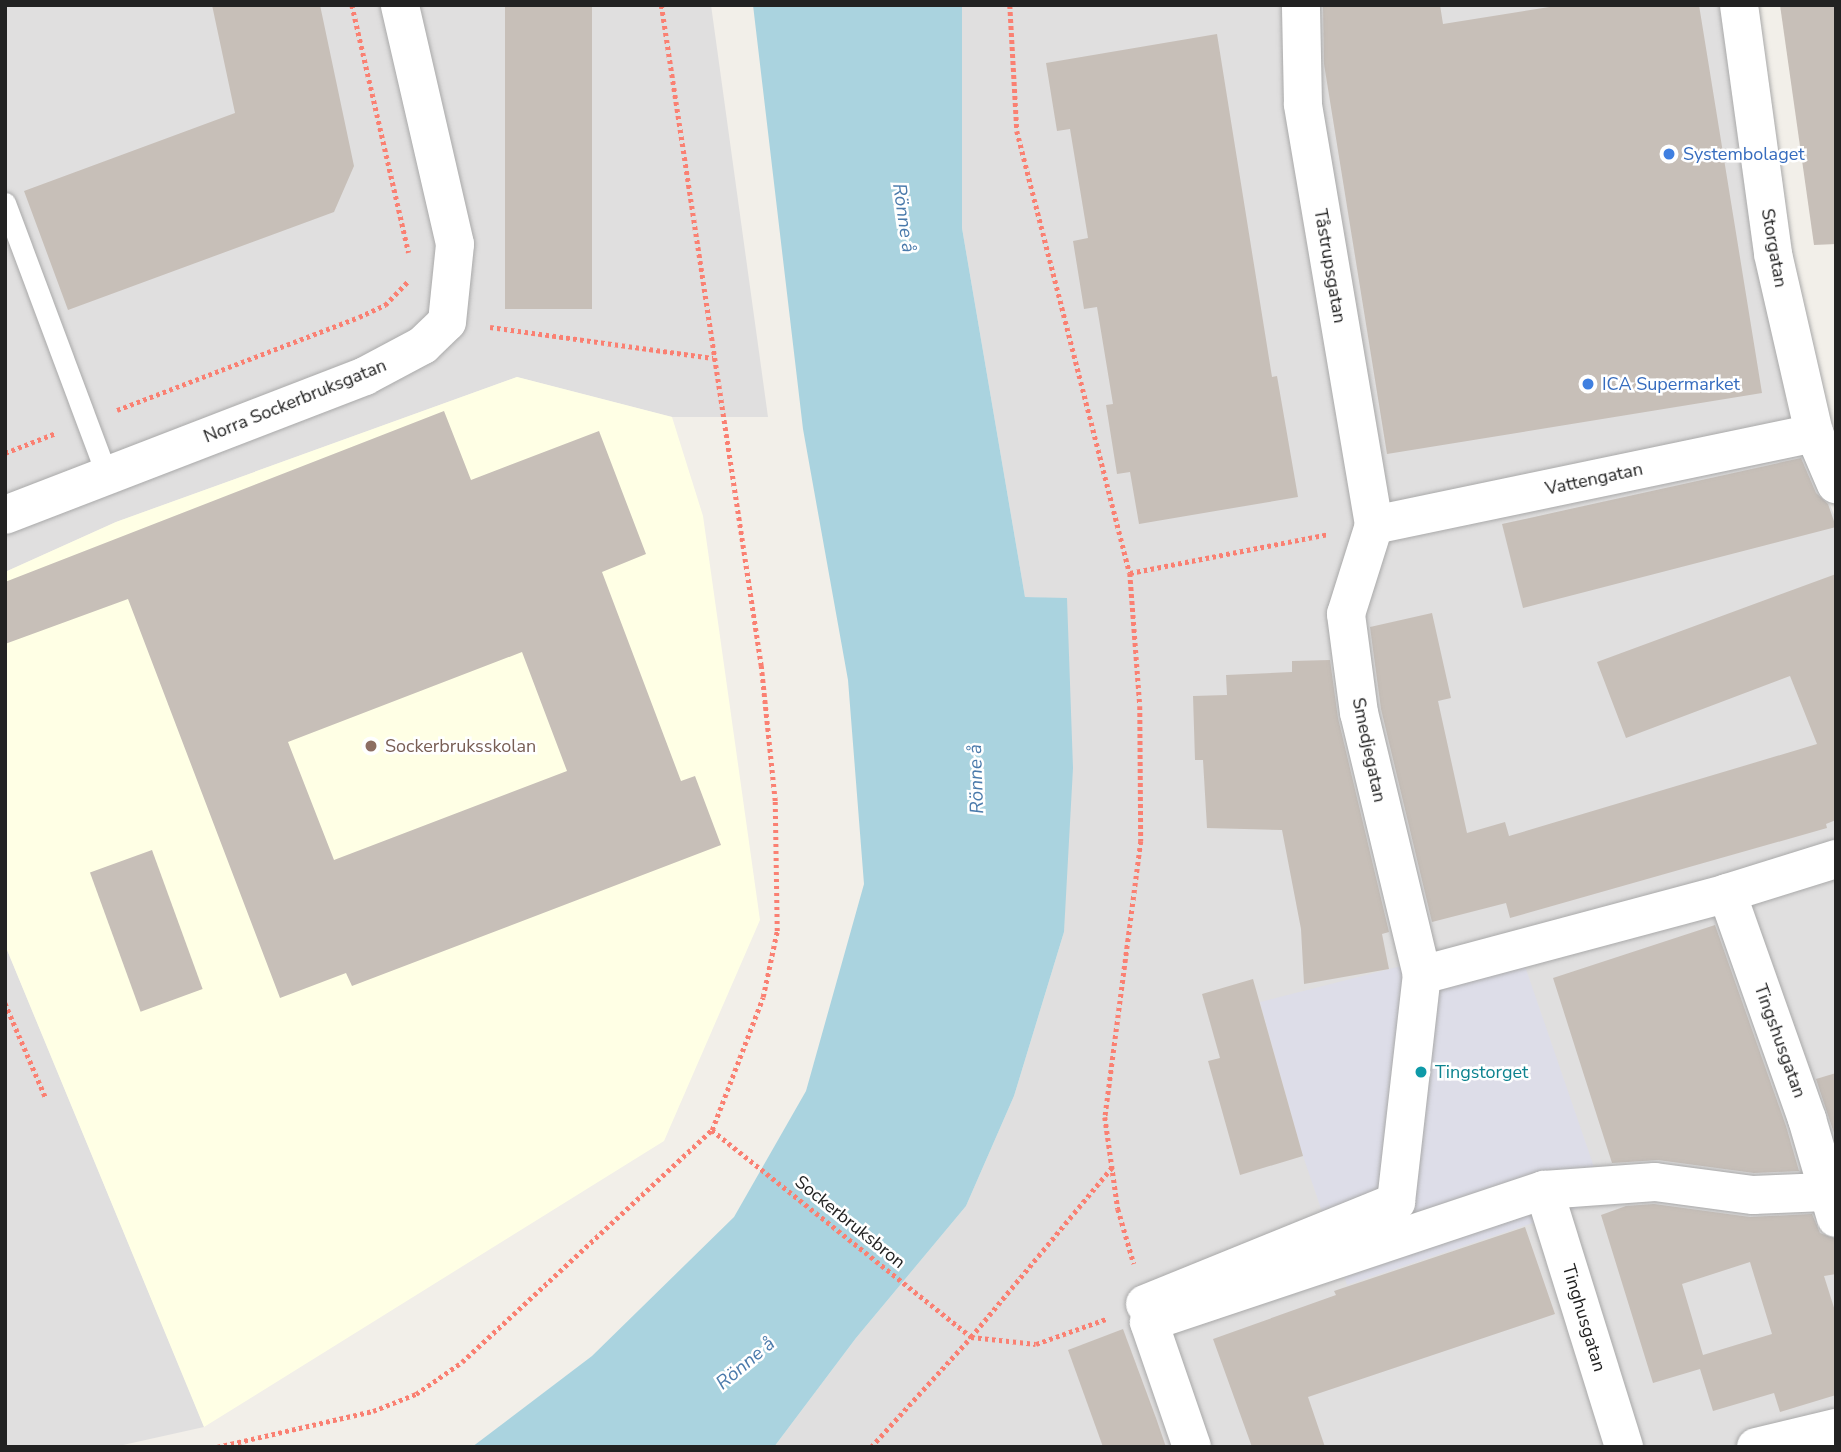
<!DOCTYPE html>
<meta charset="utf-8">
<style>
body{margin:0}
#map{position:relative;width:1841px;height:1452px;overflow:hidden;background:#f2efe9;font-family:"Nunito Sans",sans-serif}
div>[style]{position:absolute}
.residential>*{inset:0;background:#e0dfdf}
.education>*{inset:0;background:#ffffe5}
.plaza>*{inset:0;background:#dddde8}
.water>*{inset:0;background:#aad3df}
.building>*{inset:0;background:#c7bfb8;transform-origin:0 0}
.path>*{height:4.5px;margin-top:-2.25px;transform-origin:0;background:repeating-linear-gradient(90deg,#fa8072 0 3.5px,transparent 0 7px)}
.roads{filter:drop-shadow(0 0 2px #a9a9a9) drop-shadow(0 0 2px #a9a9a9)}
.lane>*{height:21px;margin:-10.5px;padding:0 10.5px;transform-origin:10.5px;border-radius:10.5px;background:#fff}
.street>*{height:38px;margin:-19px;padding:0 19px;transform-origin:19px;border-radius:19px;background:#fff}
.dots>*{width:19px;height:19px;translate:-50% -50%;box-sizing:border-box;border:4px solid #fff;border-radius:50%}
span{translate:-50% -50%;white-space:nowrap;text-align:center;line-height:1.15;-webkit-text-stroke:5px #fff;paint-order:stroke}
.shop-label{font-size:18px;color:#366cbe}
.left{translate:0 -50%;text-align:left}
.street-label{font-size:18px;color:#222}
.education-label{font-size:18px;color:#785e54}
.culture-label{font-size:18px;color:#0d838f}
.water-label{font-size:19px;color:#4a7aab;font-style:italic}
.frame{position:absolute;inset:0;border:7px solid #222;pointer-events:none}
</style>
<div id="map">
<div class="residential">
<i style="clip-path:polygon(5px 5px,711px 5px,768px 417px,672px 417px,517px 377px,116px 522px,5px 572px)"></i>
<i style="clip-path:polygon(962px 5px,1727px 5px,1787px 406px,1836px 519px,1836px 1447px,774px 1447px,856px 1338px,966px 1206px,1014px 1096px,1064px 932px,1067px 599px,1025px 597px,962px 228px)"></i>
<i style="clip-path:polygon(5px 945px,204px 1426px,204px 1427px,114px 1447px,5px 1447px)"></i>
</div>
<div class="education">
<i style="clip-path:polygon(517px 377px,672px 417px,703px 516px,760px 920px,664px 1141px,204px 1427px,5px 945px,5px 572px,116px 522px)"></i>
</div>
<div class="plaza">
<i style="clip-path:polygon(1515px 937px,1605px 1199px,1347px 1285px,1303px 1156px,1260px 1002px)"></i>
</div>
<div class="water">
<i style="clip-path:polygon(753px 5px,962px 5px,962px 228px,1025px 597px,1067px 598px,1073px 768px,1064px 932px,1014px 1096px,966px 1206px,856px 1338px,774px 1447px,472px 1447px,592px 1356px,734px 1217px,806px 1091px,864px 884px,848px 680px,803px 429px)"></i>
</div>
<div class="building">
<i style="clip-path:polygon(212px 5px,320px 5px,354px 166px,334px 212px,68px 310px,24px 191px,235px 113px)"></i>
<i style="left:505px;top:5px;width:87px;height:304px"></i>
<i style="clip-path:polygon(1323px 5px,1440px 5px,1443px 24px,1562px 5px,1699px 5px,1762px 393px,1387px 454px,1324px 64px)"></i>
<i style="clip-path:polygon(1780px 5px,1836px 5px,1836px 244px,1814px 245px)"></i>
<i style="clip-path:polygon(1217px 34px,1272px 377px,1277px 376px,1298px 497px,1139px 524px,1130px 472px,1117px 474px,1106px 405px,1113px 404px,1097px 307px,1084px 309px,1073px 241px,1088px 238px,1070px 129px,1057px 131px,1046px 63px)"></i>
<i style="clip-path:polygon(evenodd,444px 411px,471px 480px,599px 431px,646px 554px,602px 572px,681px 781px,695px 776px,721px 845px,352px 986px,346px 973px,280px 998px,128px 599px,5px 644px,5px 582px,444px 411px,522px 652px,567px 771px,334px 860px,288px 742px,522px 652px)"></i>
<i style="clip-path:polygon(1801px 458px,1816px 493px,1828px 504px,1836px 527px,1523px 608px,1502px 524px)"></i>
<i style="clip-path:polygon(1836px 574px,1836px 820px,1826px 824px,1827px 828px,1510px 918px,1506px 903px,1432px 922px,1381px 709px,1370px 627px,1432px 613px,1451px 698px,1438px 701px,1467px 833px,1505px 822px,1509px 836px,1817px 744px,1790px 676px,1626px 738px,1597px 662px)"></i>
<i style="clip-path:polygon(1330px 660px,1338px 718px,1389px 932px,1382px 934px,1389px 969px,1304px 984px,1301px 929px,1282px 830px,1207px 828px,1203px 760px,1195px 760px,1193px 696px,1227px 695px,1226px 675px,1292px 672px,1292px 661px)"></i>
<i style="left:152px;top:850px;width:148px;height:66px;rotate:70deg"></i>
<i style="clip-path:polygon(1715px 925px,1786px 1126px,1799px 1171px,1754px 1173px,1658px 1160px,1612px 1163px,1553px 978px)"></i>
<i style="clip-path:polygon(1253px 979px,1303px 1156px,1240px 1175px,1208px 1061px,1220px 1058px,1202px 994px)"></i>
<i style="clip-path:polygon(1836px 1073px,1836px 1139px,1816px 1079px)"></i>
<i style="clip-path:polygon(evenodd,1654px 1204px,1750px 1217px,1812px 1214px,1820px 1233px,1836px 1239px,1836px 1274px,1824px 1276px,1836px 1314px,1836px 1395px,1780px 1412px,1774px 1393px,1713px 1411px,1700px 1369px,1653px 1383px,1601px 1215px,1626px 1206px,1654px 1204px,1750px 1262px,1772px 1334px,1703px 1355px,1682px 1284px,1750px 1262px)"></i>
<i style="clip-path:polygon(1525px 1227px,1555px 1314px,1308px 1397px,1325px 1447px,1252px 1447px,1213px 1339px,1336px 1295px,1334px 1291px)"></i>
<i style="clip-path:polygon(1123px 1329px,1156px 1418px,1166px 1447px,1103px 1447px,1068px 1350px)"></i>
</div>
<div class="path">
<i style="left:352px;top:5px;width:254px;rotate:77.1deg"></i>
<i style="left:1010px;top:5px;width:126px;rotate:86.8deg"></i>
<i style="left:1017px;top:131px;width:456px;rotate:75.7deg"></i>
<i style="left:1130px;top:573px;width:133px;rotate:85.7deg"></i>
<i style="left:1140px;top:706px;width:135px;rotate:89.6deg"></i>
<i style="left:1141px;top:841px;width:278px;rotate:97.4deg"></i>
<i style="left:1105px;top:1117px;width:93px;rotate:82deg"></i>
<i style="left:1118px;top:1209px;width:57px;rotate:73.8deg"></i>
<i style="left:490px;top:327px;width:225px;rotate:7.9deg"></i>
<i style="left:117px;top:410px;width:259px;rotate:-21deg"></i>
<i style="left:359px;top:317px;width:29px;rotate:-25deg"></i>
<i style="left:385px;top:305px;width:32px;rotate:-46deg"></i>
<i style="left:5px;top:453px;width:55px;rotate:-21.4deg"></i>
<i style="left:1130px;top:573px;width:202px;rotate:-11.1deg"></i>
<i style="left:5px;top:1003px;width:103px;rotate:66.7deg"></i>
<i style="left:712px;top:1130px;width:332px;rotate:38.6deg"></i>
<i style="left:971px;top:1337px;width:65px;rotate:6.1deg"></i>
<i style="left:1036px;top:1344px;width:74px;rotate:-19.7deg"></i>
<i style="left:217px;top:1447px;width:160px;rotate:-13deg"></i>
<i style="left:373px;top:1411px;width:46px;rotate:-21.6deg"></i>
<i style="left:416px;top:1394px;width:56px;rotate:-34.8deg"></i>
<i style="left:462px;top:1362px;width:341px;rotate:-42.9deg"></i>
<i style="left:712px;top:1130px;width:142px;rotate:-69deg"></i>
<i style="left:763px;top:997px;width:67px;rotate:-78deg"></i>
<i style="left:777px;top:931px;width:130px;rotate:-90.9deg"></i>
<i style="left:775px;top:801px;width:136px;rotate:-95.9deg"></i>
<i style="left:761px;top:666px;width:669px;rotate:-98.6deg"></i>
<i style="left:871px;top:1447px;width:149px;rotate:-47.7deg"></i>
<i style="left:971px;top:1337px;width:221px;rotate:-50.3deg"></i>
</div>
<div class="roads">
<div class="lane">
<i style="left:5px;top:203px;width:291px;rotate:69.5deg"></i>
</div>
<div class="street">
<i style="left:1739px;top:5px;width:251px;rotate:82.2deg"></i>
<i style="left:1773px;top:254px;width:184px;rotate:77.1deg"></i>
<i style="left:1814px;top:433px;width:56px;rotate:66.7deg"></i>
<i style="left:5px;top:515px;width:386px;rotate:-21.1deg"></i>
<i style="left:365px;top:376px;width:66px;rotate:-28.1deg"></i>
<i style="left:423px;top:345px;width:33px;rotate:-44deg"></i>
<i style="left:447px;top:322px;width:78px;rotate:-84.1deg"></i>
<i style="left:455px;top:244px;width:245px;rotate:-103deg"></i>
<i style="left:1374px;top:525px;width:450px;rotate:-11.8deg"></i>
<i style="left:1727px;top:893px;width:240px;rotate:70.5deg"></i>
<i style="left:1807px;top:1119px;width:103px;rotate:73.7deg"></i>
<i style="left:1422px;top:975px;width:316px;rotate:-15deg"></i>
<i style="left:1727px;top:893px;width:114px;rotate:-17.3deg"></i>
<i style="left:1544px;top:1190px;width:269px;rotate:72.7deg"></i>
<i style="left:1145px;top:1304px;width:271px;rotate:-22.1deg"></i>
<i style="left:1396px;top:1202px;width:228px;rotate:-83.5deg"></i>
<i style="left:1422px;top:975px;width:269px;rotate:-103.5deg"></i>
<i style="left:1359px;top:713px;width:100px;rotate:-97.5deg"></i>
<i style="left:1346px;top:614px;width:93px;rotate:-72.5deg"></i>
<i style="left:1374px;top:525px;width:427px;rotate:-99.6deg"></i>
<i style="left:1303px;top:104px;width:99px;rotate:-91.2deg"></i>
<i style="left:1192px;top:1447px;width:132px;rotate:-109deg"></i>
<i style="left:1149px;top:1322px;width:416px;rotate:-18.5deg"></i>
<i style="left:1544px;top:1190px;width:111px;rotate:-4.1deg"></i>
<i style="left:1655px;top:1182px;width:99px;rotate:7.6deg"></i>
<i style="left:1753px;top:1195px;width:72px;rotate:-2.4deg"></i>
<i style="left:1756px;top:1447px;width:82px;rotate:-13.4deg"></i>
</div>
</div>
<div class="dots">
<i style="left:1669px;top:154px;background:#3f7fe0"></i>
<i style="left:1588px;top:384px;background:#3f7fe0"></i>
<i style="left:371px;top:746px;background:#8d6e63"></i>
<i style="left:1421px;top:1072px;background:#0f9aa8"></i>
</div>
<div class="shop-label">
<span class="left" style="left:1683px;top:154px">Systembolaget</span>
<span class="left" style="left:1602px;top:384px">ICA Supermarket</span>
</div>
<div class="street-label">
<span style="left:1774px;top:248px;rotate:80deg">Storgatan</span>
<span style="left:1330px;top:266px;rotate:80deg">Tåstrupsgatan</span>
<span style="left:295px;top:401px;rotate:-22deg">Norra Sockerbruksgatan</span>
<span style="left:1594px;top:479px;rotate:-12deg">Vattengatan</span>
<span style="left:1369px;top:750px;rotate:78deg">Smedjegatan</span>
<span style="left:1780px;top:1041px;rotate:70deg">Tingshusgatan</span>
<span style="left:850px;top:1222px;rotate:39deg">Sockerbruksbron</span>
<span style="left:1584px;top:1318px;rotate:73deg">Tinghusgatan</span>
</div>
<div class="education-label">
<span class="left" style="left:385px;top:746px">Sockerbruksskolan</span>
</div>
<div class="culture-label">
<span class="left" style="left:1435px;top:1072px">Tingstorget</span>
</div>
<div class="water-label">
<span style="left:903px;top:218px;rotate:82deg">Rönne å</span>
<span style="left:977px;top:779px;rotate:-92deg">Rönne å</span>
<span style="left:746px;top:1364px;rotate:-40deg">Rönne å</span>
</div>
<div class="frame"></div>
</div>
